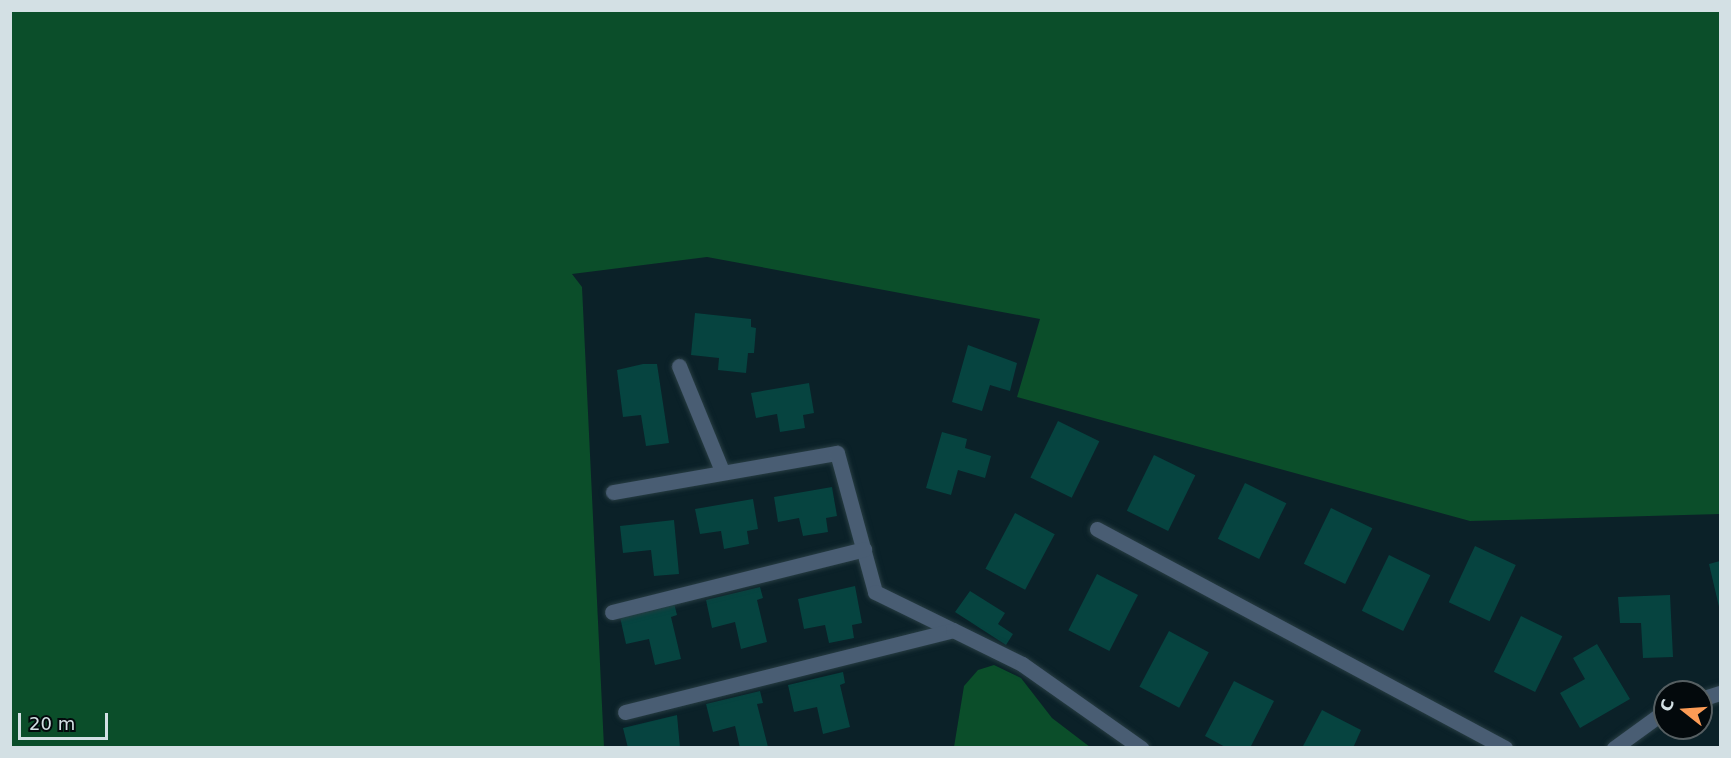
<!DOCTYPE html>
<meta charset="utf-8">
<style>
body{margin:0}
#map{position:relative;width:1731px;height:758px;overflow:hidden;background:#0b2128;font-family:"DejaVu Sans",sans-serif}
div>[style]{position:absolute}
.green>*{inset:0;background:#0b4e2a}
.building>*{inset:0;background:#064440;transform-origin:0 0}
.roads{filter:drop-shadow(0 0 2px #273c42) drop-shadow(0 0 2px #273c42)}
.minor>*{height:15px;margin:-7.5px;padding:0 7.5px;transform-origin:7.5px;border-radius:7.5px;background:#495d73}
span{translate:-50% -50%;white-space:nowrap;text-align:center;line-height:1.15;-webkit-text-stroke:6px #03090c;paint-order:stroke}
.frame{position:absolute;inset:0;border:12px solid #d3e0e4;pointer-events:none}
.north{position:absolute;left:1653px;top:680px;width:60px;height:60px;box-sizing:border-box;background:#03090c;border:2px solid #565f62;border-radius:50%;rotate:287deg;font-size:16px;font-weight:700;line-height:24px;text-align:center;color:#d3e0e4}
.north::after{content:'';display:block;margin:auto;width:21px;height:27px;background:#fd9c56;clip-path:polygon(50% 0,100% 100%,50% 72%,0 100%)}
.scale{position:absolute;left:18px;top:713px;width:90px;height:27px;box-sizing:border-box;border:3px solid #d3e0e4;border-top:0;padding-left:8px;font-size:18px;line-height:21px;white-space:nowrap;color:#d3e0e4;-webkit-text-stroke:4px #03090c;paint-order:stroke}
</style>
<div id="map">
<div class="green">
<i style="clip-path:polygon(10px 11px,1720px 11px,1720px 514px,1470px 521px,1017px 397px,1040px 319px,707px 257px,572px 274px,582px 287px,604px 747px,11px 747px)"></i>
<i style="clip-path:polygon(994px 665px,1021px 678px,1052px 718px,1090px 747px,954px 747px,964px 686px,978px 670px)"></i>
</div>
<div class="building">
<i style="clip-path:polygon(695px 313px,751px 319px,751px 327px,756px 328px,754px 353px,748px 353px,746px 373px,718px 370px,719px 358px,691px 355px)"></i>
<i style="clip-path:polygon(968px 345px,1017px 363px,1010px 391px,990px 385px,982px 411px,952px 402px)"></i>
<i style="clip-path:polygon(643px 364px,657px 364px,669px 443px,646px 446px,641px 415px,623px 417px,617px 370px)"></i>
<i style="clip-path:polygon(809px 383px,814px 413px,803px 415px,805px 428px,780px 432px,777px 414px,756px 418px,751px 393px)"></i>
<i style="left:1058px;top:421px;width:46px;height:63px;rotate:26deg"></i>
<i style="clip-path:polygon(942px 432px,967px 439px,965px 448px,991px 456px,985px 478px,958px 470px,951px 495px,926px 488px)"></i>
<i style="left:1154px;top:455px;width:46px;height:62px;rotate:26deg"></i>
<i style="left:1245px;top:483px;width:46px;height:62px;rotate:26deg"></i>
<i style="clip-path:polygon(832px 487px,837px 516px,826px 518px,828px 532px,803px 536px,799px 518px,778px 522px,774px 497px)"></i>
<i style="clip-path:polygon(753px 499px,758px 529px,747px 531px,749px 544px,724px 549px,721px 531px,700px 534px,695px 509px)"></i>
<i style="left:1331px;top:508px;width:46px;height:62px;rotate:26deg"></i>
<i style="left:1015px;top:513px;width:45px;height:63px;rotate:28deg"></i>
<i style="clip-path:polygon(674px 520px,679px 574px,654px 576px,651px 550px,623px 553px,620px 526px)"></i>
<i style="left:1475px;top:546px;width:45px;height:62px;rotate:25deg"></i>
<i style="left:1389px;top:555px;width:46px;height:62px;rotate:26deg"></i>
<i style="clip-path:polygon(1720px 561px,1720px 611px,1709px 564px)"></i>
<i style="left:1097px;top:574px;width:46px;height:63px;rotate:27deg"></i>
<i style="clip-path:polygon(855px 586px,862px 623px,852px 625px,854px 638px,829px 643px,825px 625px,804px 629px,798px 599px)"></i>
<i style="clip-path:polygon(760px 587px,763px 598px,757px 600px,767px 642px,741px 649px,735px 622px,712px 628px,706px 600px)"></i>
<i style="clip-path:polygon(970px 591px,1005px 613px,998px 624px,1013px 634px,1006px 645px,955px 612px)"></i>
<i style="clip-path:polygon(1670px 595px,1673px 657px,1643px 658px,1641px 623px,1620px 623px,1618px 597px)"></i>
<i style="clip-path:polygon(674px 603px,677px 615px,671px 617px,681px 659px,655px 665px,649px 639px,626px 644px,620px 617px)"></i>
<i style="left:1521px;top:616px;width:46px;height:62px;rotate:26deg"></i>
<i style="left:1169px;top:631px;width:45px;height:63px;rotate:28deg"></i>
<i style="clip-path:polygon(1597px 644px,1630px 699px,1580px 728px,1560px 693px,1585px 679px,1573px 658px)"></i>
<i style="clip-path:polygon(843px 672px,845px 683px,840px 685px,850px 727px,823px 734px,817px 707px,794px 712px,788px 685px)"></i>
<i style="clip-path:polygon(1234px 681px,1274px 701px,1250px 748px,1227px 748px,1205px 736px)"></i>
<i style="clip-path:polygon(760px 691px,763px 703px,757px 704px,768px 747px,740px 748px,735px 726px,713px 732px,706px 704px)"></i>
<i style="clip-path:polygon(1322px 710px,1361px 730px,1353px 748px,1302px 748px)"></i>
<i style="clip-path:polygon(677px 715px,680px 748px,628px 748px,623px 728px)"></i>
</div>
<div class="roads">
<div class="minor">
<i style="left:679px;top:366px;width:113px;rotate:67.7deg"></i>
<i style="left:613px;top:492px;width:227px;rotate:-9.9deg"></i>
<i style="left:837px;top:453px;width:144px;rotate:74.7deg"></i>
<i style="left:875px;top:592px;width:87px;rotate:26deg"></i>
<i style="left:1097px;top:529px;width:463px;rotate:28.2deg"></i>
<i style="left:612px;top:612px;width:260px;rotate:-14deg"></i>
<i style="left:1701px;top:699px;width:20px;rotate:-18deg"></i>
<i style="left:625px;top:712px;width:338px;rotate:-14deg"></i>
<i style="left:953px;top:630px;width:77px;rotate:26.2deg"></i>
<i style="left:1022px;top:664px;width:146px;rotate:35.2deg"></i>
<i style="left:1614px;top:748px;width:63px;rotate:-36deg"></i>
</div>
</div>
<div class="frame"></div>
<div class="north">С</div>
<div class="scale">20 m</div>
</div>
